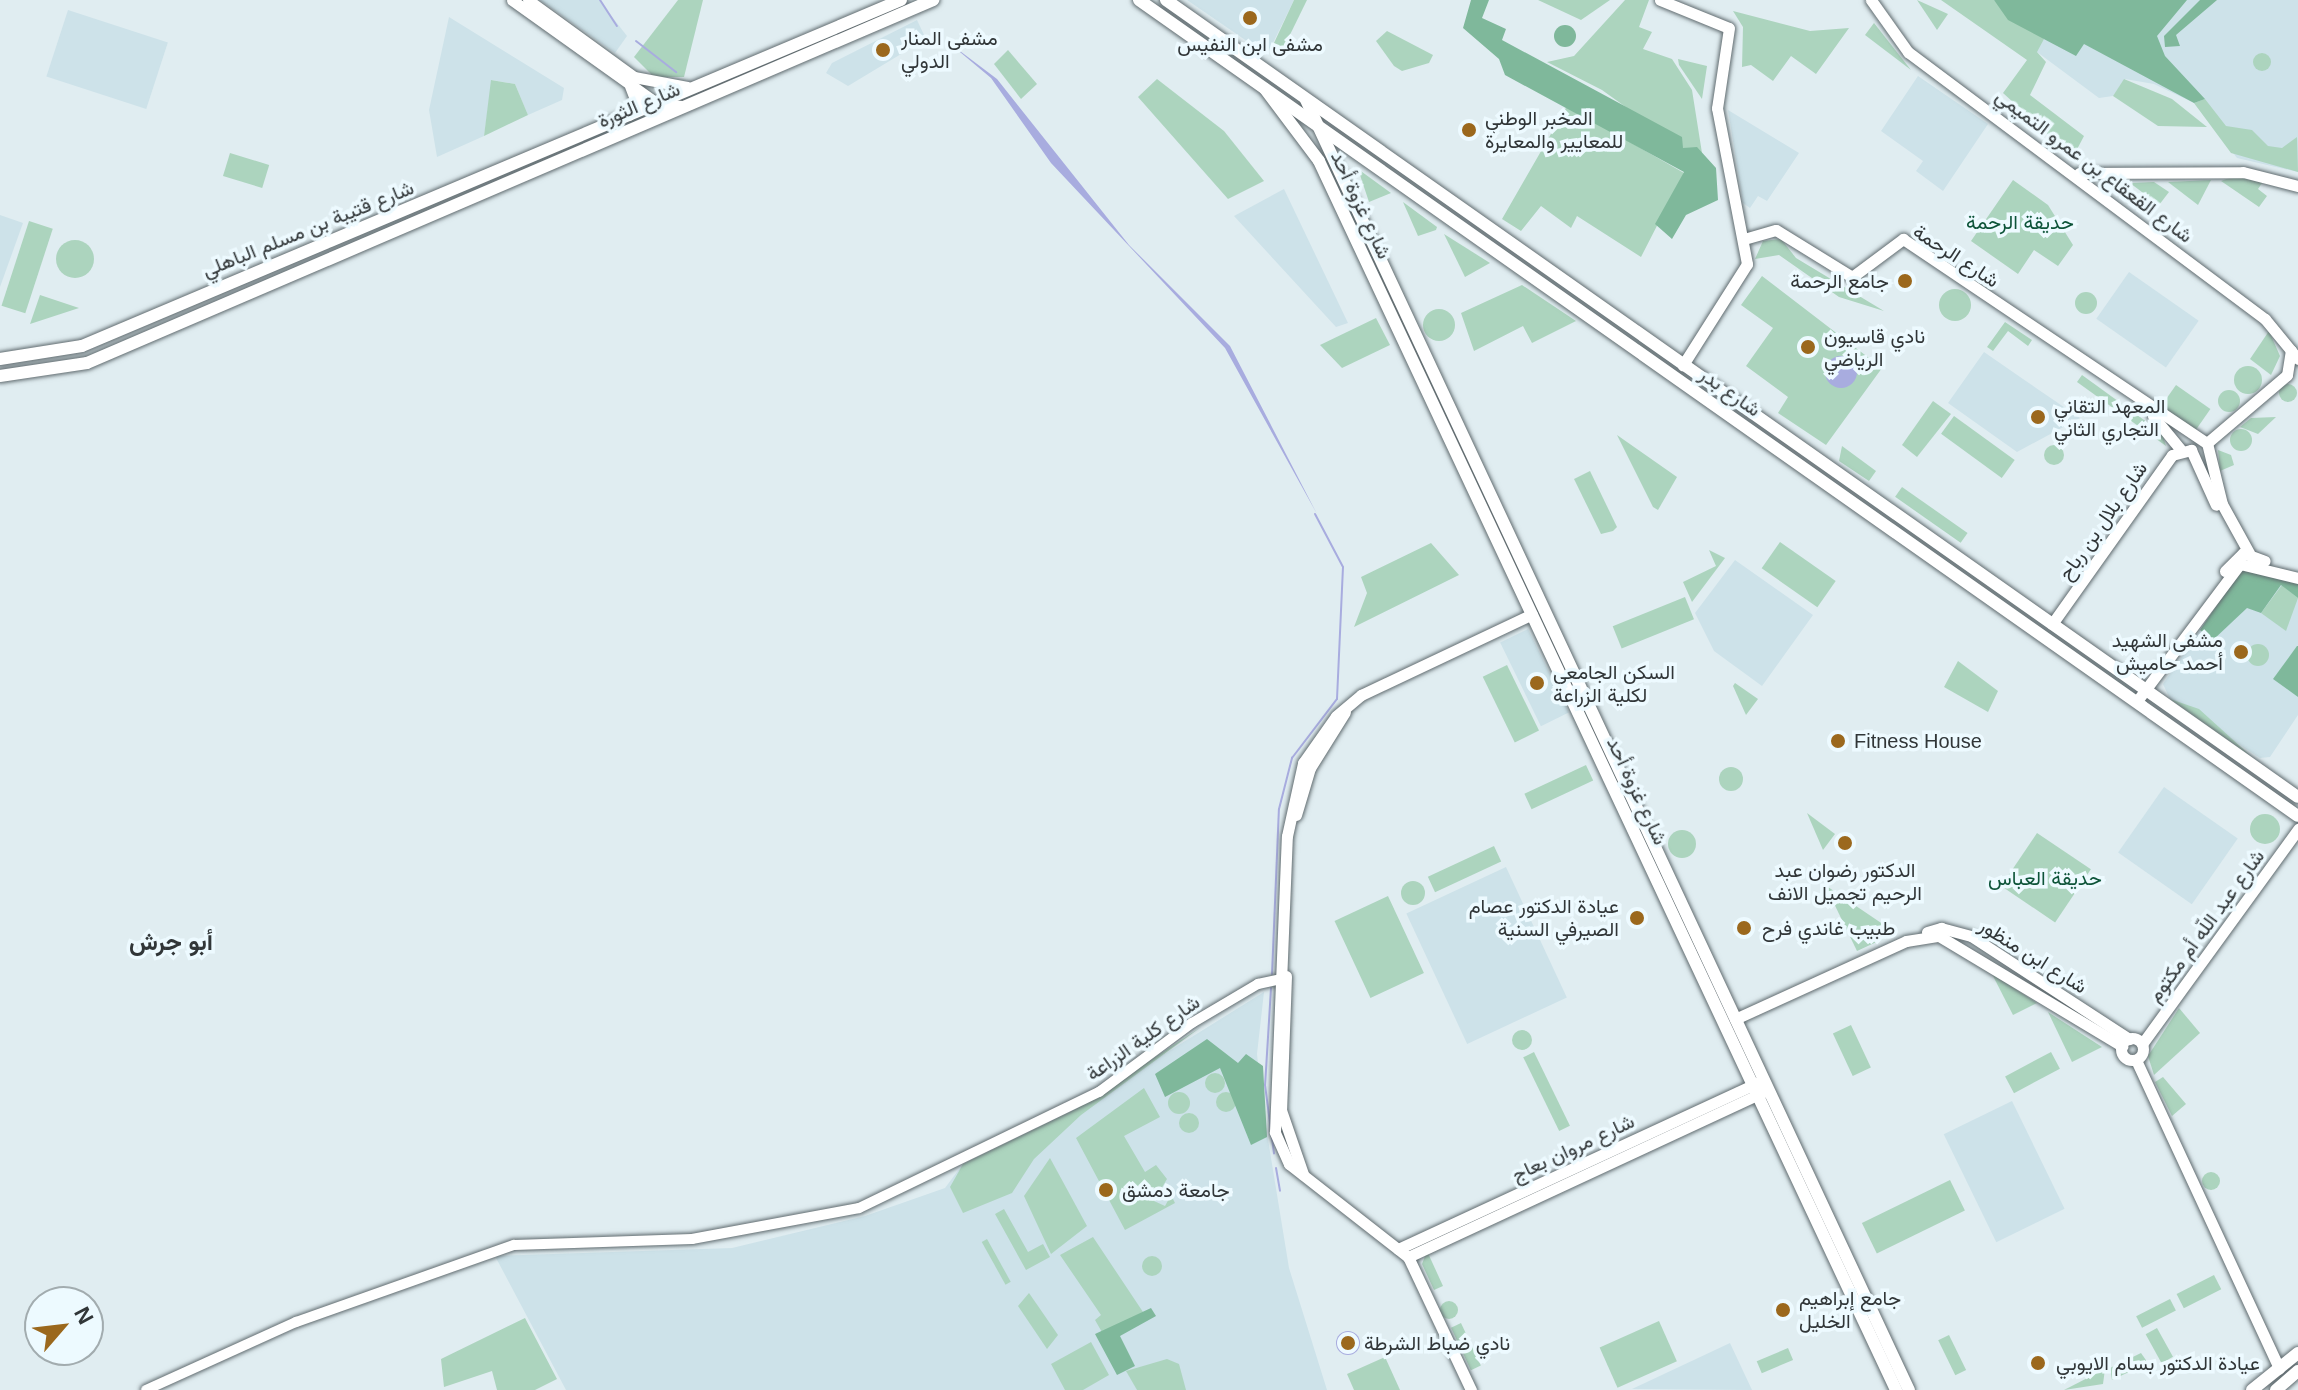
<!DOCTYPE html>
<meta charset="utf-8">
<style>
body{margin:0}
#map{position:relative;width:2298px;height:1390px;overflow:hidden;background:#e0edf1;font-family:Arial,Vazirmatn,sans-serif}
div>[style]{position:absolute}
.built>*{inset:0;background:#cde2e9;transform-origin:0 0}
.green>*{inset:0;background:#acd4be;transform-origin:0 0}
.round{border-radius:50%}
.forest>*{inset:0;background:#7fb89b}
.water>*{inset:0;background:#a8acdf}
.stream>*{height:2px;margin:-1px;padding:0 1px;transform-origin:1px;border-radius:1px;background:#a8acdf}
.roads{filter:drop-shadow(0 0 2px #606b6f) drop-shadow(0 0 2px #606b6f)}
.tertiary>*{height:10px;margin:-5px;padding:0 5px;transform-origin:5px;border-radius:5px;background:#fff}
.secondary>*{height:11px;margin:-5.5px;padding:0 5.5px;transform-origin:5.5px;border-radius:5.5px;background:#fff}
.secondary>.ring{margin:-5.5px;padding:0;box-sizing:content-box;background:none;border:11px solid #fff;border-radius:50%}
.primary>*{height:12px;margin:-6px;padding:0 6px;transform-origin:6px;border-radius:6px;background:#fff}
.dots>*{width:22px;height:22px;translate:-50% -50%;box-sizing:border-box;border:4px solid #edfaff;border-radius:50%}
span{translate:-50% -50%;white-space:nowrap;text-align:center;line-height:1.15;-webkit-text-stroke:7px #edfaff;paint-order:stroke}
.poi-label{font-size:20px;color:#313638}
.left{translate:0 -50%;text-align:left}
.right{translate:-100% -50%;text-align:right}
.street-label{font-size:20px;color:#313638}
.park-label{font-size:20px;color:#0d5439}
.quarter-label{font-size:24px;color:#313638;font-weight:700}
.north{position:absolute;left:24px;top:1286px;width:80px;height:80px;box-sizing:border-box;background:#edfaff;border:2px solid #a2acaf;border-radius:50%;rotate:62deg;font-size:22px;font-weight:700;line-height:32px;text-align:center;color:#313638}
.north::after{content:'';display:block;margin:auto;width:28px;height:36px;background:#9b681d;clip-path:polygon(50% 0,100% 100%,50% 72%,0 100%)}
</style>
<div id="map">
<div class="built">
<i style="clip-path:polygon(540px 0,599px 0,627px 36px,615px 53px)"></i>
<i style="clip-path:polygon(1187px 0,1294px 0,1267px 55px)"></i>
<i style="clip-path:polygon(1967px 0,2298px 0,2298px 172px,2237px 158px,2194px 103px,2154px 84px,2125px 79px,2113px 96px,2099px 98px)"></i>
<i style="left:68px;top:10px;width:105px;height:70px;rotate:18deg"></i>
<i style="clip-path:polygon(449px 17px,564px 88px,562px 100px,528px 115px,515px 84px,492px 80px,484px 136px,437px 157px,429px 110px)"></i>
<i style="clip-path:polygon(917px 20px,926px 39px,848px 86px,826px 73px,832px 63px)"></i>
<i style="clip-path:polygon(1918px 76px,1988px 124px,1943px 191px,1916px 171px,1923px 161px,1881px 131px)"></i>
<i style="clip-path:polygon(1728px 110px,1799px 153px,1767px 201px,1758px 196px,1750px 208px,1743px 203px)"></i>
<i style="clip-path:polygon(1284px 189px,1348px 323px,1336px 327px,1234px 216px)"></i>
<i style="clip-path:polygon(0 215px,23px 223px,0 287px)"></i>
<i style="left:2129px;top:272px;width:85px;height:57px;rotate:35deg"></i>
<i style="clip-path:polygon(1984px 352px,2023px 379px,2080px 418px,2017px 452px,1948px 403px)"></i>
<i style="clip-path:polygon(1735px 560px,1813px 615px,1762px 686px,1714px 651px,1695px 613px)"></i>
<i style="clip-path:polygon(2242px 568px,2298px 581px,2298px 715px,2270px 757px,2260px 758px,2170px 699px,2163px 684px)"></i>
<i style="left:1528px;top:629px;width:93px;height:31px;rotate:64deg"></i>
<i style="left:2164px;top:787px;width:90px;height:80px;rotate:35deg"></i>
<i style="left:1506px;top:867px;width:144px;height:110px;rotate:65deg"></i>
<i style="clip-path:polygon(1264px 992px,1257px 1054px,1263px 1109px,1289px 1268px,1327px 1390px,566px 1390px,495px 1256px,732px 1248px,865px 1216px,945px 1188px,963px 1164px,1076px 1109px)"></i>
<i style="left:2012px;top:1101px;width:120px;height:76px;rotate:64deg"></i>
<i style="clip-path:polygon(1730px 1343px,1752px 1390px,1632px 1389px)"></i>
</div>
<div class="green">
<i style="clip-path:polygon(678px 0,703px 0,684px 77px,654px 77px,634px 57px)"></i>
<i style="clip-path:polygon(1294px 0,1307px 0,1283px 49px,1274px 43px)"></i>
<i style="clip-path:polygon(1538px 0,1610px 0,1581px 20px)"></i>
<i style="clip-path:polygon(1625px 0,1649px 0,1639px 27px,1652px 32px,1643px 49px,1672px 59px,1692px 90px,1702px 153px,1683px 148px,1602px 90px,1547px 62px,1574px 56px)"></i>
<i style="clip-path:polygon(1917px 0,1948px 14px,1937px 30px)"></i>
<i style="clip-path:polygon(1941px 0,1994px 0,2044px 39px,2037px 52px,2046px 62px,2030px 95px,2084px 136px,2073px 157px,2003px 93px,2027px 60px)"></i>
<i style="clip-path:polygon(1733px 11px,1810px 31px,1849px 28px,1816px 74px,1791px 56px,1773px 81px,1751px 65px,1742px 67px,1743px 27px)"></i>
<i style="clip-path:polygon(1874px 23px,1911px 70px,1865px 35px)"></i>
<i style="clip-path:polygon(1387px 31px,1433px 55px,1429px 63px,1402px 71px,1394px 66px,1376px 41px)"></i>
<i style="clip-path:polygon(1008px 50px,1037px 84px,1021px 99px,994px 64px)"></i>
<i class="round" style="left:2253px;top:53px;width:18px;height:18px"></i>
<i style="clip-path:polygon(1678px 59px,1707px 66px,1702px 99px,1679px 65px)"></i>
<i style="clip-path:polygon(1157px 79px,1224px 131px,1264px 181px,1228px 199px,1138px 97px)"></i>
<i style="clip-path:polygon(2124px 79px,2172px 99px,2207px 127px,2158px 126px,2113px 96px)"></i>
<i style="clip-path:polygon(491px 80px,515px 84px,528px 115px,484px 136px)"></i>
<i style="clip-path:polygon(2205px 99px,2226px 126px,2252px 130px,2268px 146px,2282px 148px,2297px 137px,2298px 172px,2231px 153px,2194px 103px)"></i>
<i style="clip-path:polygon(1567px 106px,1684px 173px,1641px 257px,1577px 216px,1571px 228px,1541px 206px,1521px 231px,1502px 219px)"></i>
<i style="left:230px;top:153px;width:41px;height:24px;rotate:17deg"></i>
<i style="clip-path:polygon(1358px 169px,1391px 193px,1369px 202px)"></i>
<i style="clip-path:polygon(2232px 177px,2264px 180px,2258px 189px,2267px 196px,2259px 207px,2221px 181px)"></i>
<i style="clip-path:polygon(2013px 180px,2048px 205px,2073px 245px,2058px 266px,2034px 250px,2018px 274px,1971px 241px)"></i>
<i style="clip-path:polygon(2211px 180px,2198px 205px,2168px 182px)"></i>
<i style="clip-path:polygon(2154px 182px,2169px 192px,2159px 205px,2130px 183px)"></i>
<i style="clip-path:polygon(1403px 202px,1437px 227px,1436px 230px,1418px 236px)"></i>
<i style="left:29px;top:221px;width:25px;height:89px;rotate:18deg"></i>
<i style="clip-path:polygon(1444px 234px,1490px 263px,1465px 277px)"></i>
<i style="clip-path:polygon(1781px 239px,1796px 258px,1884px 311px,1839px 297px,1779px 255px,1755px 259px,1763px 241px)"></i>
<i class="round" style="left:56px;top:240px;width:38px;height:38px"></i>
<i style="clip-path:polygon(1762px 276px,1882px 368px,1826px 445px,1778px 413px,1788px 397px,1746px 366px,1773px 328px,1741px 305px)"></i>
<i style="clip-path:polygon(1522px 285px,1576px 321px,1532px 343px,1523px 326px,1474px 351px,1461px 313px)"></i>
<i class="round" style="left:1939px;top:289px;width:32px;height:32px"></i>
<i class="round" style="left:2075px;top:292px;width:22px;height:22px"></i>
<i style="clip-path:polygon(40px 295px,79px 308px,30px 324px)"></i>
<i class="round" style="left:1423px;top:309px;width:32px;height:32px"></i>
<i style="clip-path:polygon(1376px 318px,1390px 345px,1342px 368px,1320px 345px)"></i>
<i style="clip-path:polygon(2005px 322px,2032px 340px,2028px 346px,2008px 331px,1993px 351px,1987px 347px)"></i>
<i style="clip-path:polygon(2269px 331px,2280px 356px,2271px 375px,2250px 359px)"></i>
<i class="round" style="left:2234px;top:366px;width:28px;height:28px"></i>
<i style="clip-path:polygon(2082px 375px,2162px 433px,2166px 446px,2077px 382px)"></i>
<i class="round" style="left:2279px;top:384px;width:18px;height:18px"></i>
<i style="left:2176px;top:385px;width:42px;height:27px;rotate:35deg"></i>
<i class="round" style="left:2218px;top:390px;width:22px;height:22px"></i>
<i style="clip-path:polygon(1933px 401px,1951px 414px,1917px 457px,1902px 445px)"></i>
<i style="left:1954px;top:416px;width:75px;height:22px;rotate:36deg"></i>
<i style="clip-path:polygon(2276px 417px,2258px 434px,2240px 427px,2251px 418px)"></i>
<i class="round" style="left:2230px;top:429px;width:22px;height:22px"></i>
<i style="clip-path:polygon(1617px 435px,1677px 477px,1658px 510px,1653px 507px)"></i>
<i class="round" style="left:2044px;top:445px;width:20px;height:20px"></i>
<i style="clip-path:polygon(1842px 446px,1876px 471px,1869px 481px,1839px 461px)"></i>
<i style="clip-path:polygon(2218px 450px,2231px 455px,2234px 465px,2220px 471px)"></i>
<i style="clip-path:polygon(1590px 471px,1617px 527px,1613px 531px,1601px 534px,1574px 479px)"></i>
<i style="left:1902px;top:487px;width:80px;height:12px;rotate:35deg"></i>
<i style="left:1780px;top:542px;width:68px;height:32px;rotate:35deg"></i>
<i style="clip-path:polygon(1431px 543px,1459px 575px,1354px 627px,1367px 593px,1361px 577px)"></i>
<i style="clip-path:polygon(1709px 550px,1725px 558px,1692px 602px,1683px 582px,1716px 566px)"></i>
<i style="clip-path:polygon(2282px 585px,2298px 598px,2286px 631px,2261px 613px)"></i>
<i style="left:1685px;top:597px;width:24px;height:78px;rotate:68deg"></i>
<i class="round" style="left:2247px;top:644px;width:22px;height:22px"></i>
<i style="clip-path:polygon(1958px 661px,1998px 691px,1988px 712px,1944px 687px)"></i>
<i style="left:1507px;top:665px;width:73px;height:27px;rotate:64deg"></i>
<i style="clip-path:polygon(1735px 683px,1758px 699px,1746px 715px,1733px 686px)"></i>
<i style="clip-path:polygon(2170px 699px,2199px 709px,2252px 757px)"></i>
<i style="left:1586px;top:765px;width:17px;height:68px;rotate:65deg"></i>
<i class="round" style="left:1719px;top:767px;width:24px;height:24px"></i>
<i style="clip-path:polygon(1807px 813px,1835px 834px,1823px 850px)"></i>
<i class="round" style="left:2250px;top:814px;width:30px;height:30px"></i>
<i class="round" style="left:1668px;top:830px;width:28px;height:28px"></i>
<i style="left:2037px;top:833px;width:65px;height:64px;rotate:34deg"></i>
<i style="left:1494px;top:846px;width:17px;height:73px;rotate:65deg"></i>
<i class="round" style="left:1401px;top:881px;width:24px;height:24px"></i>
<i style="clip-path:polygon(1825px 885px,1896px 933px,1857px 951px)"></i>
<i style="left:1388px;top:896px;width:85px;height:59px;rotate:65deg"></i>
<i style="clip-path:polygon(1992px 974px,2037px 1003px,2013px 1015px)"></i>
<i style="clip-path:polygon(2179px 1008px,2200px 1033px,2154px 1075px,2148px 1056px)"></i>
<i style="clip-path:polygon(2048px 1012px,2102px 1047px,2072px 1062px)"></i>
<i style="left:1851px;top:1025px;width:47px;height:20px;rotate:65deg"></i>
<i style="clip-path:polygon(1201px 1027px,1081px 1115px,1034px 1159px,1012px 1193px,963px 1213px,950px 1187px,963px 1164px,1076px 1109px)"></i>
<i class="round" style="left:1512px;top:1030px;width:20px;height:20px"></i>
<i style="left:1534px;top:1052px;width:82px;height:12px;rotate:64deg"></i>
<i style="left:2051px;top:1052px;width:19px;height:52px;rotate:62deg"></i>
<i class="round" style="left:1205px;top:1073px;width:20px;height:20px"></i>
<i style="clip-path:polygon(2163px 1077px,2186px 1104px,2172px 1116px,2155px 1082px)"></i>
<i style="clip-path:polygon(1144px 1088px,1160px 1117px,1124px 1136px,1145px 1172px,1156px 1165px,1167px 1179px,1154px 1201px,1165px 1206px,1171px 1195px,1175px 1203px,1125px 1230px,1076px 1138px)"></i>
<i class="round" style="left:1216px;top:1092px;width:20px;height:20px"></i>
<i class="round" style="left:1168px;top:1092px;width:22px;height:22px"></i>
<i class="round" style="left:1179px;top:1113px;width:20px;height:20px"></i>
<i style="clip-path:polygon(1050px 1158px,1087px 1226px,1051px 1254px,1024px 1196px)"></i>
<i class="round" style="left:2202px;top:1172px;width:18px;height:18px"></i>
<i style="left:1950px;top:1180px;width:34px;height:98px;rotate:64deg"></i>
<i style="clip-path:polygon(1004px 1209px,1028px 1252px,1043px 1244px,1050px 1257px,1026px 1270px,995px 1214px)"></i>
<i style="clip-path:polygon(1093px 1237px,1143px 1312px,1103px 1334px,1095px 1320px,1101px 1315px,1060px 1255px)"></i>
<i style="left:987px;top:1239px;width:49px;height:6px;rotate:61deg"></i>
<i style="clip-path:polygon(1427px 1251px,1443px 1286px,1434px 1290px,1422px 1264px)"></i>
<i class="round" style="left:1142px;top:1256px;width:20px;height:20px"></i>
<i style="left:2214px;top:1275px;width:16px;height:42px;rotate:63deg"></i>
<i style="clip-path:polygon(1029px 1293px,1058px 1335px,1047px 1349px,1018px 1306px)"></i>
<i style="left:2170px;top:1299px;width:13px;height:38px;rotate:63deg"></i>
<i class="round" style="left:1440px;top:1301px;width:18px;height:18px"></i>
<i style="clip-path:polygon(525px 1318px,557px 1379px,535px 1390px,497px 1390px,492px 1371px,444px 1387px,441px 1359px)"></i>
<i style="left:1659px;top:1321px;width:44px;height:65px;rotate:66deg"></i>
<i style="left:1461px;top:1323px;width:47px;height:11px;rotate:65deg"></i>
<i style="left:2157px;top:1328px;width:33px;height:13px;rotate:61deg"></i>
<i style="left:1949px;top:1335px;width:39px;height:12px;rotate:64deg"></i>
<i style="clip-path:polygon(1091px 1342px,1109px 1375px,1083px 1390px,1065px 1390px,1051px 1364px)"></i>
<i style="left:1788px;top:1348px;width:13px;height:34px;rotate:67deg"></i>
<i style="clip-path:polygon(2141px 1353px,2148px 1363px,2112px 1380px,2110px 1368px)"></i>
<i style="clip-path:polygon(1385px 1357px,1400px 1390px,1354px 1390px,1347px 1374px)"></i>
<i style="clip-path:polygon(1167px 1359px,1179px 1364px,1186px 1390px,1137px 1390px,1126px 1371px)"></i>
<i style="clip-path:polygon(2105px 1369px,2103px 1384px,2064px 1390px)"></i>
</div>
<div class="forest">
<i style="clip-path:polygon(1471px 0,1489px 0,1482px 18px,1506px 29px,1502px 40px,1682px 137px,1683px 148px,1697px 147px,1716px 168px,1718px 200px,1686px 215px,1672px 239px,1655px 224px,1684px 172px,1505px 75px,1499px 59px,1463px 28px)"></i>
<i style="clip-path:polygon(1994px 0,2187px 0,2157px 36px,2165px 56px,2205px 99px,2194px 103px,2084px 44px,2076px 56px,2008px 20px)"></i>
<i style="clip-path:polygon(2200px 0,2217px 0,2176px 35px,2180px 46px,2165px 47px,2164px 36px)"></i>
<i class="round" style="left:1554px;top:25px;width:22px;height:22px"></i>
<i style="clip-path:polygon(2242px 568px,2298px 581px,2298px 598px,2281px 585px,2261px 613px,2247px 608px,2213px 640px,2200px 630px)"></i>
<i style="clip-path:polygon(2297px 646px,2298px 646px,2298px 697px,2273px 679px)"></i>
<i style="clip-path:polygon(1207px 1039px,1238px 1063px,1246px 1054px,1263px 1066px,1267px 1137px,1251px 1145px,1220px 1068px,1165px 1097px,1155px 1074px)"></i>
<i style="clip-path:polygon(1151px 1308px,1156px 1316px,1120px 1336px,1135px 1366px,1117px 1375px,1095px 1334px)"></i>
</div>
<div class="water">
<i style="clip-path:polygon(948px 42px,997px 79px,1129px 245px,1230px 346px,1317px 514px,1225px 348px,1051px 163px,991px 78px)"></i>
<i class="round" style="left:1825px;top:356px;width:32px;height:32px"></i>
<i class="round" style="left:1336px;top:1331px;width:24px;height:24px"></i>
</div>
<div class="stream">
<i style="left:600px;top:0;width:31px;rotate:57deg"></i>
<i style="left:636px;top:41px;width:51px;rotate:37.8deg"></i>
<i style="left:1272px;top:974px;width:165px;rotate:-87.6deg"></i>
<i style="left:1279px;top:809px;width:53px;rotate:-75.7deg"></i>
<i style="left:1292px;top:758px;width:74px;rotate:-52.7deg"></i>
<i style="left:1337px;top:699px;width:132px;rotate:-87.4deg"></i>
<i style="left:1343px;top:567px;width:60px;rotate:-117.8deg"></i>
<i style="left:1271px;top:988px;width:97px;rotate:93.5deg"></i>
<i style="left:1265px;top:1085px;width:69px;rotate:82.5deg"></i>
<i style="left:1276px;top:1168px;width:23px;rotate:80deg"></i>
</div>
<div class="roads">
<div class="tertiary">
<i style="left:146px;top:1390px;width:165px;rotate:-24.4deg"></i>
<i style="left:296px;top:1322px;width:231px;rotate:-19.5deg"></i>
<i style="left:514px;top:1245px;width:178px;rotate:-1.9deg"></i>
<i style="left:692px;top:1239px;width:170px;rotate:-10.5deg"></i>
<i style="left:859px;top:1208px;width:267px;rotate:-25.8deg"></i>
<i style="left:1099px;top:1092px;width:116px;rotate:-36.6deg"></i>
<i style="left:1192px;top:1023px;width:77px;rotate:-30.6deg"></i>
<i style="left:1258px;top:984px;width:29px;rotate:-12deg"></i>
</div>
<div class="secondary">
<i style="left:512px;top:0;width:179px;rotate:35.5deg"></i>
<i style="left:658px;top:104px;width:24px;rotate:5deg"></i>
<i style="left:528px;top:0;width:131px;rotate:36deg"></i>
<i style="left:634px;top:77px;width:54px;rotate:10.7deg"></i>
<i style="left:1660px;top:0;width:74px;rotate:22.1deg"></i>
<i style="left:1729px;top:28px;width:81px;rotate:98.5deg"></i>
<i style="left:1717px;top:108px;width:159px;rotate:79.1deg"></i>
<i style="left:1747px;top:264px;width:120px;rotate:122.4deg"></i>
<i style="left:1871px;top:0;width:64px;rotate:54.6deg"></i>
<i style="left:1908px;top:52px;width:446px;rotate:36.8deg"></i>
<i style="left:2265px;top:319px;width:52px;rotate:50.5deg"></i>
<i style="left:2079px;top:173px;width:164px;rotate:-0.3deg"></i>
<i style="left:2243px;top:172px;width:57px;rotate:14.3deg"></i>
<i style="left:1744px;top:239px;width:33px;rotate:-16deg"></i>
<i style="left:1776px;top:230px;width:89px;rotate:31.7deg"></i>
<i style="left:1852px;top:277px;width:64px;rotate:-36.7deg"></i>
<i style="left:1903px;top:239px;width:366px;rotate:33.9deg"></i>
<i style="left:2153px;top:416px;width:44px;rotate:50.5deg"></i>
<i style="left:2207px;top:443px;width:105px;rotate:-40.4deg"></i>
<i style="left:2287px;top:375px;width:25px;rotate:-81deg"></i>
<i style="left:2207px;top:443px;width:63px;rotate:76.2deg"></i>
<i style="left:2222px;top:504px;width:56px;rotate:61.1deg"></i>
<i style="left:2191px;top:450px;width:60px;rotate:65.6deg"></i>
<i style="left:2225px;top:571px;width:25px;rotate:-45deg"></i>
<i style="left:2243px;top:553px;width:23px;rotate:20deg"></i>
<i style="left:2052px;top:624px;width:207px;rotate:-54.6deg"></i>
<i style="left:2172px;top:455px;width:20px;rotate:-15deg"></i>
<i style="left:2140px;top:697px;width:166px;rotate:-53.1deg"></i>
<i style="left:2240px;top:564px;width:60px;rotate:13.6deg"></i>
<i style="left:1296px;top:815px;width:49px;rotate:-73.4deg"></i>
<i style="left:1310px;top:768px;width:66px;rotate:-58deg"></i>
<i style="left:1927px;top:932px;width:15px;rotate:-16deg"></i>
<i style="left:1941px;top:928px;width:31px;rotate:15deg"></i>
<i style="left:1971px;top:936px;width:189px;rotate:33.1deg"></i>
<i style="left:1286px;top:976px;width:134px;rotate:92.1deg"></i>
<i style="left:1281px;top:1110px;width:68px;rotate:71deg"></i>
<i style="left:1735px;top:1019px;width:188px;rotate:-24.5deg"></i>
<i style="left:1906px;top:941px;width:33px;rotate:-9deg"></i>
<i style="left:1939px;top:936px;width:214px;rotate:31deg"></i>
<i class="ring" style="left:2121px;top:1038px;width:11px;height:11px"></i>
<i style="left:2142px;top:1044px;width:266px;rotate:-54deg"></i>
<i style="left:2136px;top:1060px;width:340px;rotate:65.1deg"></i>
<i style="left:1398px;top:1249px;width:398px;rotate:-24.8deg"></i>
<i style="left:1408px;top:1257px;width:391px;rotate:-24.9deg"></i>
<i style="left:1471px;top:1390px;width:147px;rotate:-115.3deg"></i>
<i style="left:1408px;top:1257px;width:151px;rotate:-142deg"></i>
<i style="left:1289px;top:1164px;width:35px;rotate:-114deg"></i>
<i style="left:1275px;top:1132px;width:296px;rotate:-87.7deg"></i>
<i style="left:1287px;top:836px;width:75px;rotate:-77.6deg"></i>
<i style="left:1303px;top:763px;width:57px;rotate:-54.9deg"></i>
<i style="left:1336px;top:716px;width:33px;rotate:-40deg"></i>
<i style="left:1361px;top:695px;width:189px;rotate:-25.3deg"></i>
</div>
<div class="primary">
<i style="left:1139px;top:0;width:1417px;rotate:35.15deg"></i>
<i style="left:1166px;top:0;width:1384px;rotate:35.15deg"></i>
<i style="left:1265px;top:89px;width:90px;rotate:53.1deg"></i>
<i style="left:1319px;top:161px;width:1358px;rotate:64.85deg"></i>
<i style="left:1306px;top:100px;width:1424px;rotate:64.95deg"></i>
<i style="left:629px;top:115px;width:15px;rotate:-58deg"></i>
<i style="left:637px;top:102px;width:17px;rotate:-111deg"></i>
<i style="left:0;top:359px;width:83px;rotate:-9deg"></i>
<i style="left:82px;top:346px;width:889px;rotate:-22.9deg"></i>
<i style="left:0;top:376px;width:88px;rotate:-8.5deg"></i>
<i style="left:87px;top:363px;width:921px;rotate:-23.22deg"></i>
<i style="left:2252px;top:1390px;width:59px;rotate:-38.8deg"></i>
<i style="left:2276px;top:1390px;width:29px;rotate:-41deg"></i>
</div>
</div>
<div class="dots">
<i style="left:1250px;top:18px;background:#9b681d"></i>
<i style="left:883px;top:50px;background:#9b681d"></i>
<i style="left:1469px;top:130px;background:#9b681d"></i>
<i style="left:1905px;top:281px;background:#9b681d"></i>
<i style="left:1808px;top:347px;background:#9b681d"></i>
<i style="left:2038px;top:417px;background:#9b681d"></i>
<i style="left:2241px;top:652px;background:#9b681d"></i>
<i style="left:1537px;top:683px;background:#9b681d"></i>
<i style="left:1838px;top:741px;background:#9b681d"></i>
<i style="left:1845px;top:843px;background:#9b681d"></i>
<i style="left:1637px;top:918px;background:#9b681d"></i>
<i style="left:1744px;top:928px;background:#9b681d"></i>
<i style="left:1106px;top:1190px;background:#9b681d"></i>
<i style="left:1783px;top:1310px;background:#9b681d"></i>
<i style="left:1348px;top:1343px;background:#9b681d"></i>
<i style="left:2038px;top:1363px;background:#9b681d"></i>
</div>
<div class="poi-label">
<span class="left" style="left:901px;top:50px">مشفى المنار<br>الدولي</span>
<span style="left:1250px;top:44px">مشفى ابن النفيس</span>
<span class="left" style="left:1485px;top:130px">المخبر الوطني<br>للمعايير والمعايرة</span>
<span class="right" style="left:1889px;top:281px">جامع الرحمة</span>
<span class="left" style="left:1824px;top:348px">نادي قاسيون<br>الرياضي</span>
<span class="left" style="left:2054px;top:418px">المعهد التقاني<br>التجاري الثاني</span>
<span class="right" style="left:2223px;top:652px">مشفى الشهيد<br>أحمد حاميش</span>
<span class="left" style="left:1553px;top:684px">السكن الجامعي<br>لكلية الزراعة</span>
<span class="left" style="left:1854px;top:741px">Fitness House</span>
<span style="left:1845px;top:882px">الدكتور رضوان عبد<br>الرحيم تجميل الانف</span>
<span class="right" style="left:1619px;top:918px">عيادة الدكتور عصام<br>الصيرفي السنية</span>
<span class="left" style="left:1762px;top:928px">طبيب غاندي فرح</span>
<span class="left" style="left:1122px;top:1190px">جامعة دمشق</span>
<span class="left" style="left:1799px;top:1310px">جامع إبراهيم<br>الخليل</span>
<span class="left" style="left:1364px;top:1343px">نادي ضباط الشرطة</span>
<span class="left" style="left:2056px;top:1363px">عيادة الدكتور بسام الايوبي</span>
</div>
<div class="street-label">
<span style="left:639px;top:105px;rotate:-23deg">شارع الثورة</span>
<span style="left:2094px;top:166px;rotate:37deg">شارع القعقاع بن عمرو التميمي</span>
<span style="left:1361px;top:205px;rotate:65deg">شارع غزوة أحد</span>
<span style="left:308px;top:229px;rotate:-22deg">شارع قتيبة بن مسلم الباهلي</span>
<span style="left:1956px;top:256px;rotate:33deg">شارع الرحمة</span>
<span style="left:1730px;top:392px;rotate:35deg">شارع بدر</span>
<span style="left:2103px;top:521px;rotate:-55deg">شارع بلال بن رباح</span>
<span style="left:1637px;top:791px;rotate:65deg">شارع غزوة أحد</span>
<span style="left:2206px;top:926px;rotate:-54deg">شارع عبد اللّه أم مكتوم</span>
<span style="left:2033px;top:956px;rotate:32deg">شارع ابن منظور</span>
<span style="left:1143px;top:1038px;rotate:-35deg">شارع كلية الزراعة</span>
<span style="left:1573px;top:1148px;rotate:-25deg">شارع مروان بعاج</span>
</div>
<div class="park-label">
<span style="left:2020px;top:222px">حديقة الرحمة</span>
<span style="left:2045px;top:878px">حديقة العباس</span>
</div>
<div class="quarter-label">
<span style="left:171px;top:942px">أبو جرش</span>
</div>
<div class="north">N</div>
</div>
